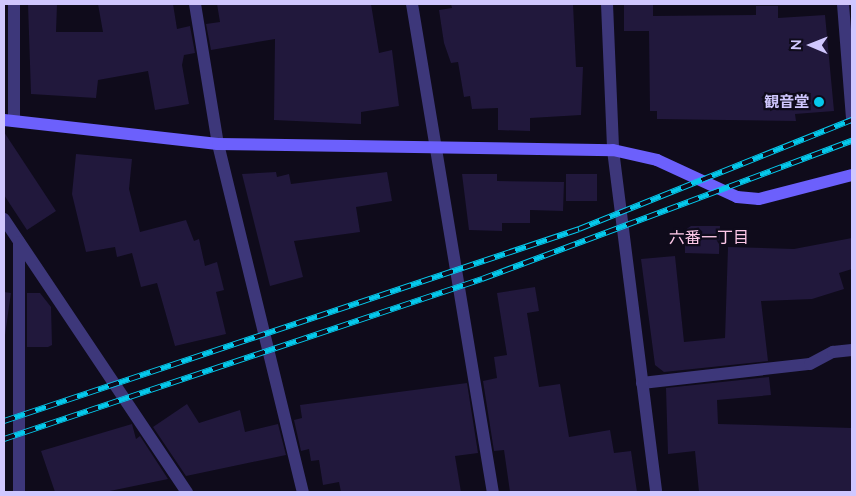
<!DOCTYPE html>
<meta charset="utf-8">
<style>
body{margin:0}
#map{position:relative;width:856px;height:496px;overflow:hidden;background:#0f0b1b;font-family:Lato,"Noto Sans JP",sans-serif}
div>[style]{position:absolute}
.building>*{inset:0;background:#21183c;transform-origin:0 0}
.lane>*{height:12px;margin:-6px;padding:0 6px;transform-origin:6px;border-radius:6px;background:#3d377a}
.street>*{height:12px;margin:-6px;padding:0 6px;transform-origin:6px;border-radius:6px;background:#3d377a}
.secondary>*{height:12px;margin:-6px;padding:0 6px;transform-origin:6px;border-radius:6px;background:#6c60fc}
.rail>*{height:5.5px;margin-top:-2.75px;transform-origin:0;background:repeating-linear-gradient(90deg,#0f0b1b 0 11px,#05c9ec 0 22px);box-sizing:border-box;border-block:1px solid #05c9ec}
.dots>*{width:14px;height:14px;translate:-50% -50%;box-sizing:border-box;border:2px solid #0f0b1b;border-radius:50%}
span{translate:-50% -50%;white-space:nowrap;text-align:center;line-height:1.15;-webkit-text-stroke:4.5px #0f0b1b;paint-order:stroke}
.poi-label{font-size:15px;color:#d0c7fe;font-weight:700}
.right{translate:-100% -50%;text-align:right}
.neighbourhood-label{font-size:16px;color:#fec9e8}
.frame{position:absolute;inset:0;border:5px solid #d0c7fe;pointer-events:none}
.north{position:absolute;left:786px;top:20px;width:50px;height:50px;-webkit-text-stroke:4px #0f0b1b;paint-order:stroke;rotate:271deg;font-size:14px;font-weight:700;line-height:20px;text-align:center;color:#d0c7fe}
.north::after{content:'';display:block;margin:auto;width:18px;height:22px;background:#d0c7fe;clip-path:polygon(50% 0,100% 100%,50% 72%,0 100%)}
</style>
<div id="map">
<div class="building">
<i style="clip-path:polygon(28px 4px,57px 4px,56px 32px,103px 32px,98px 4px,173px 4px,177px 29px,190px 26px,195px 53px,184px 55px,182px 65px,189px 104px,155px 110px,148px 71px,98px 80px,96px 98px,31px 94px)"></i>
<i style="clip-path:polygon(217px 4px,371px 4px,379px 53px,392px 50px,399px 106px,361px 112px,361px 124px,274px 120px,275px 39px,211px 50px,206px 24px,220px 22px)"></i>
<i style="clip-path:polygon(451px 4px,573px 4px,576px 67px,583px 67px,581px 115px,530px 118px,530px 131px,498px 130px,498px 108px,472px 109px,470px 96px,464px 97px,458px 62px,451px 63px,444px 43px,439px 10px,452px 8px)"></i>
<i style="clip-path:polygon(624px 4px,653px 4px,653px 16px,756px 15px,756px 6px,778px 6px,778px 18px,825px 15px,834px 111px,795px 114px,796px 121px,657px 119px,657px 111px,650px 111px,649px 31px,624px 31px)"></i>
<i style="clip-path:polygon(4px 132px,56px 211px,27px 230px,4px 195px)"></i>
<i style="clip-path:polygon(76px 154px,132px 159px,129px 189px,140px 232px,186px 220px,194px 241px,199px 239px,205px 266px,217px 262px,224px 290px,216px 292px,226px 334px,175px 346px,157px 283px,141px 287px,132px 253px,117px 257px,115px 247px,86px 252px,72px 194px)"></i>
<i style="clip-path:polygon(276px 172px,277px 177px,289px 174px,291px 184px,387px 172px,392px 201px,356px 207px,360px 232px,294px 241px,303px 277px,270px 286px,242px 174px)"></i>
<i style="clip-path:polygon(462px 174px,497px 174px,497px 181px,564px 182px,563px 211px,530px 210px,530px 223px,502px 223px,502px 231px,469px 230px)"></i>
<i style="left:566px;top:174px;width:31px;height:27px"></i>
<i style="clip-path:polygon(691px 226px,720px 226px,719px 254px,685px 253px,685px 230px)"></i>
<i style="clip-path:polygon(852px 238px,852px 269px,839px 273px,844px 289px,812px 299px,761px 301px,768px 361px,664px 372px,655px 365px,641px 259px,675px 256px,684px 342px,725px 338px,728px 247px,794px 249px)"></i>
<i style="clip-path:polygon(535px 287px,539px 311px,527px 313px,539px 387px,560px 384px,569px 437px,610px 430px,614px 453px,631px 451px,637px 492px,510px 492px,504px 450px,494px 451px,483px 381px,497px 378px,494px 357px,507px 355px,497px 293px)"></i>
<i style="left:4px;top:292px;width:7px;height:55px;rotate:8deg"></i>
<i style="clip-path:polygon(27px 293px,40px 293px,51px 307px,52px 345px,48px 347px,27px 347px)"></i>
<i style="clip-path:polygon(769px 377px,771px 395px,717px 400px,718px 424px,852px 428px,852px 492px,699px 492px,695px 451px,668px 454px,666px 388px)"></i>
<i style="clip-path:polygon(467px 383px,478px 453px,455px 456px,461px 492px,341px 492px,339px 482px,323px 485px,319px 460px,311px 461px,309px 449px,301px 451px,294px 420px,302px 418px,300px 405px)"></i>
<i style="clip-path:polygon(187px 404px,199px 423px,240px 410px,245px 432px,278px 424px,286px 455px,186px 476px,153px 427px)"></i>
<i style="clip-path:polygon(132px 424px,136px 439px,140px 436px,168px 479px,105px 492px,55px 492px,41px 451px)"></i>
</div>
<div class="lane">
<i style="left:642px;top:383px;width:169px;rotate:-6.5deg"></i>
<i style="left:810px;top:364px;width:26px;rotate:-28deg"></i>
<i style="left:833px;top:352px;width:19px;rotate:-6deg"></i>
</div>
<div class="street">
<i style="left:14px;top:4px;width:117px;rotate:90deg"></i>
<i style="left:195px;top:4px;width:142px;rotate:80.7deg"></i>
<i style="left:218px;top:144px;width:358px;rotate:76.3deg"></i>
<i style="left:412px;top:4px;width:495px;rotate:80.6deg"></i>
<i style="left:607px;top:4px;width:146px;rotate:87.6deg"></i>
<i style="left:613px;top:150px;width:345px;rotate:82.8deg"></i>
<i style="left:843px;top:4px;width:114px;rotate:85.5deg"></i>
<i style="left:4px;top:219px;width:329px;rotate:56.2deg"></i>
<i style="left:19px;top:492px;width:250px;rotate:-90deg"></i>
</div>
<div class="secondary">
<i style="left:4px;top:120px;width:215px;rotate:6.4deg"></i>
<i style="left:218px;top:144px;width:395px;rotate:0.9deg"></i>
<i style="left:613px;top:150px;width:45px;rotate:12.8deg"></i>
<i style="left:657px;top:160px;width:88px;rotate:24.8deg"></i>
<i style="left:737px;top:197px;width:22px;rotate:5deg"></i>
<i style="left:759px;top:199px;width:96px;rotate:-14.5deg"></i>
</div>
<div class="rail">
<i style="left:4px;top:421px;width:606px;rotate:-18.46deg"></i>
<i style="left:579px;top:229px;width:294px;rotate:-21.8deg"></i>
<i style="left:4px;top:439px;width:504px;rotate:-18.51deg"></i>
<i style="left:482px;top:279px;width:395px;rotate:-20.5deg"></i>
</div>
<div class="dots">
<i style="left:819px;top:102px;background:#05c9ec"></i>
</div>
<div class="poi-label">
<span class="right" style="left:809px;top:102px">観音堂</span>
</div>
<div class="neighbourhood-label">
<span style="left:709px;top:237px">六番一丁目</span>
</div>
<div class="frame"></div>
<div class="north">N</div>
</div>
